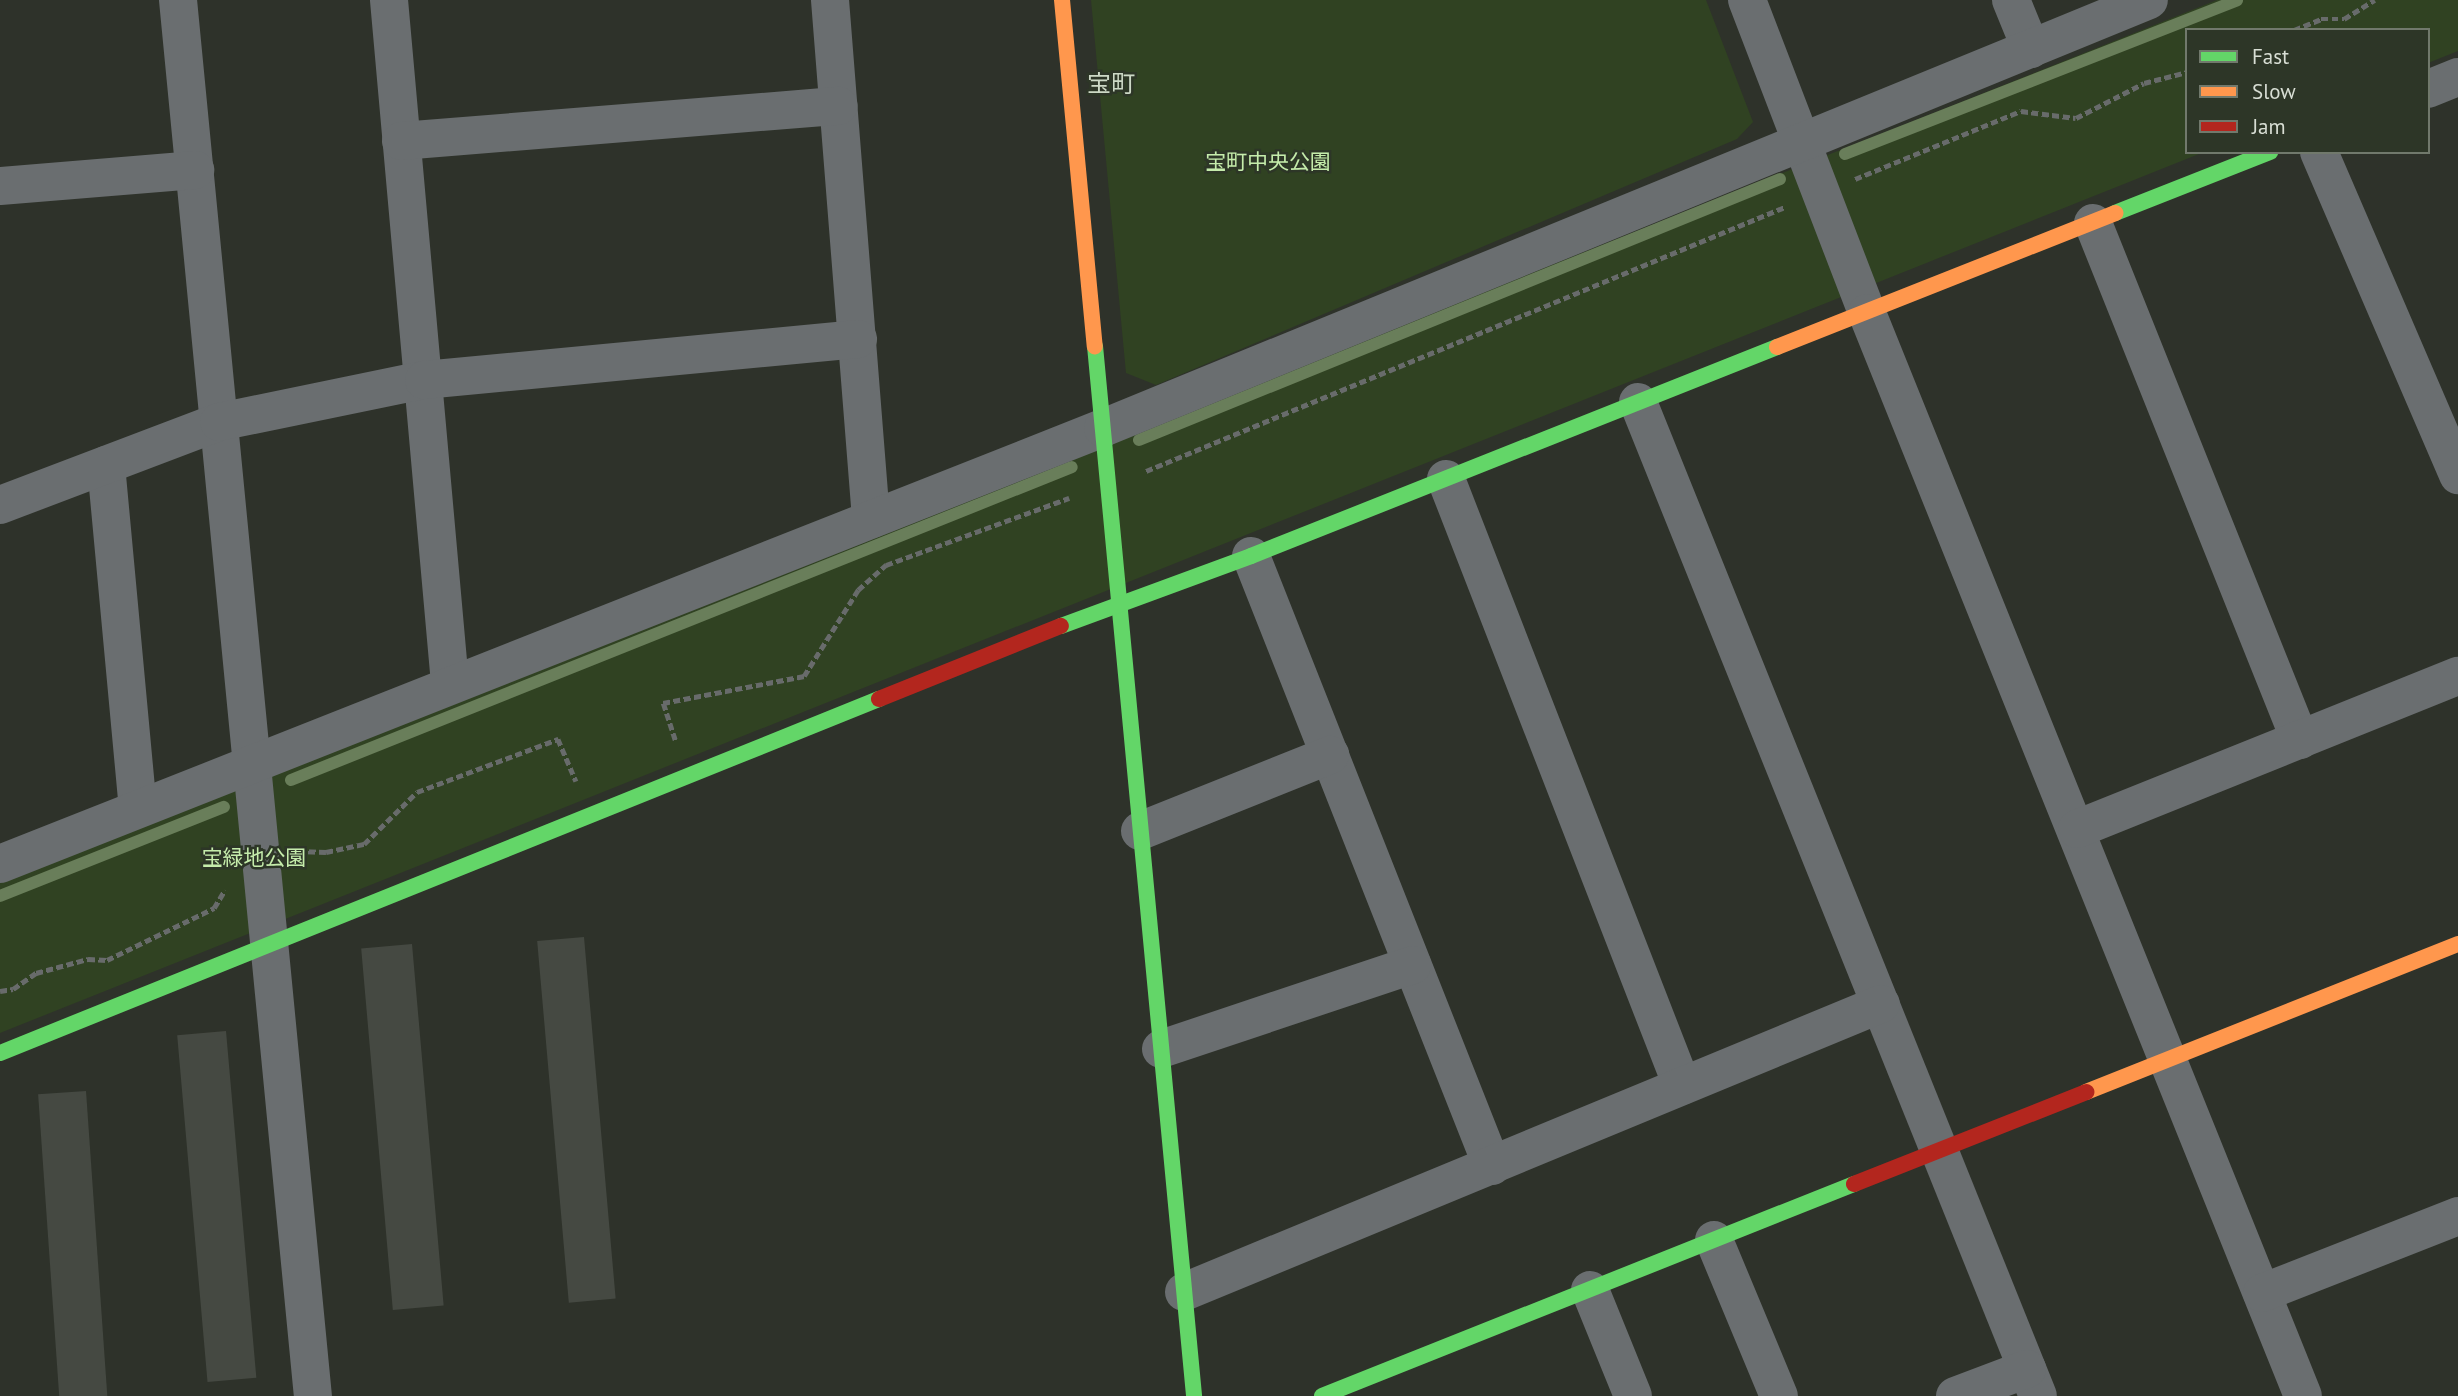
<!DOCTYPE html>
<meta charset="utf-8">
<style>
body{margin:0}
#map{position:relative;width:2458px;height:1396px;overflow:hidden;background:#2e322a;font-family:"PT Sans","Noto Sans JP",sans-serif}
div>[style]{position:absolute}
.green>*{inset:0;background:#304222}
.stream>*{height:12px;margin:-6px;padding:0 6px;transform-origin:6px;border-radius:6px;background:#697e5a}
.building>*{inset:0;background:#454942;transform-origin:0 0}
.path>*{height:4.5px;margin-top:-2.25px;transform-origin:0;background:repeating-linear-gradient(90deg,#686b6b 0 7px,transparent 0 10.5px)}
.street>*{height:38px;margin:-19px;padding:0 19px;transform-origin:19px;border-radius:19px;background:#6a6e70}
.fast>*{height:16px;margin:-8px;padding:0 8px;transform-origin:8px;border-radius:8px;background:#63d668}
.slow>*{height:16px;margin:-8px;padding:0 8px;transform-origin:8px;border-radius:8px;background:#ff974d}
.jam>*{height:16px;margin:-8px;padding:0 8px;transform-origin:8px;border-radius:8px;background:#b3261e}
span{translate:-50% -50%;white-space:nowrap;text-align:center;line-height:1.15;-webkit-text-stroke:5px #2d3627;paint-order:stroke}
.park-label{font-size:21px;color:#c5ecab}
.quarter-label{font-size:24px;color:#ccd8c5}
.legend{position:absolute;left:2185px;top:28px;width:245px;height:126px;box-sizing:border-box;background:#2d3627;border:2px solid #71796c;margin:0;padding:9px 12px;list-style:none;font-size:21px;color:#d8ded4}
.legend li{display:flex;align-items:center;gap:14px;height:35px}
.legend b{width:35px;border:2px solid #71796c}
</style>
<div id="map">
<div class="green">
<i style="clip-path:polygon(1091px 0,1706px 0,1753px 122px,1737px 139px,1156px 385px,1126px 373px)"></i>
<i style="clip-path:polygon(2217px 0,2458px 0,2458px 51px,2428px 63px,2428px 30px,2187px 30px,2187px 152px,2204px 152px,0 1033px,0 883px)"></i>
</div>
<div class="stream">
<i style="left:1845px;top:154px;width:421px;rotate:-21.4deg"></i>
<i style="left:1139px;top:440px;width:692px;rotate:-22.15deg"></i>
<i style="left:291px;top:780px;width:841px;rotate:-21.84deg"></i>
<i style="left:0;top:896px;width:241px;rotate:-21.7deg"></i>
</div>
<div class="building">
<i style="left:584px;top:937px;width:363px;height:47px;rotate:85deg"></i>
<i style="left:412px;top:944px;width:363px;height:51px;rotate:85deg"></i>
<i style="left:226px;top:1031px;width:348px;height:49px;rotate:85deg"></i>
<i style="left:86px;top:1091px;width:306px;height:48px;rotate:86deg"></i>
</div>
<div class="path">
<i style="left:2294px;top:30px;width:29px;rotate:-22deg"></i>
<i style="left:2321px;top:19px;width:23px"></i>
<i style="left:2344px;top:19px;width:36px;rotate:-32deg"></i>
<i style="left:1855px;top:179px;width:179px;rotate:-22.3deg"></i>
<i style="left:2021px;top:111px;width:55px;rotate:7.3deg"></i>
<i style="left:2076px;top:118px;width:76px;rotate:-27.2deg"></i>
<i style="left:2144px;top:83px;width:44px;rotate:-14.3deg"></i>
<i style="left:1146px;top:471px;width:691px;rotate:-22.45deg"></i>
<i style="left:675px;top:740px;width:39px;rotate:-108deg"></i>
<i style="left:663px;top:703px;width:144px;rotate:-10.8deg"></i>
<i style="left:804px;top:676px;width:102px;rotate:-57.9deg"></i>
<i style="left:858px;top:590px;width:38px;rotate:-42deg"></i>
<i style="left:886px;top:565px;width:195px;rotate:-20.1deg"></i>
<i style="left:298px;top:851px;width:28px;rotate:2deg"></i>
<i style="left:326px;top:852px;width:39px;rotate:-12deg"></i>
<i style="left:364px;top:844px;width:74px;rotate:-44.5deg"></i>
<i style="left:417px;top:792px;width:151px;rotate:-20.6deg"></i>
<i style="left:558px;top:739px;width:46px;rotate:66.8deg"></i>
<i style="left:0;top:991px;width:13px;rotate:-9deg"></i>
<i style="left:13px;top:989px;width:28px;rotate:-35deg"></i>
<i style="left:36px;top:973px;width:54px;rotate:-15.1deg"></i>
<i style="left:88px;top:959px;width:19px;rotate:3deg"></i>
<i style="left:107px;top:960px;width:119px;rotate:-25.9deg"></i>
<i style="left:214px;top:908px;width:21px;rotate:-59deg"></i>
</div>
<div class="street">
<i style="left:178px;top:0;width:1403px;rotate:84.48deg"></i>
<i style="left:389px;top:0;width:687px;rotate:84.9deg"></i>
<i style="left:830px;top:0;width:521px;rotate:85.48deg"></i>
<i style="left:1747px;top:0;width:335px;rotate:69deg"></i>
<i style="left:1867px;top:313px;width:1167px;rotate:68.07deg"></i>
<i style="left:2011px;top:0;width:53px;rotate:67.8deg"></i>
<i style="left:2428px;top:89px;width:32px;rotate:-22deg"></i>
<i style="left:401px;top:141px;width:439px;rotate:-4.6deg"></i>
<i style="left:2319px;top:152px;width:352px;rotate:66.7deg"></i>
<i style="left:0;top:186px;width:196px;rotate:-4.7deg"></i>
<i style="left:2093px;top:223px;width:557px;rotate:68.18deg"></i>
<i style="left:1638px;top:402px;width:1071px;rotate:68.08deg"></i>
<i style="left:106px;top:465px;width:345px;rotate:84.7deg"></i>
<i style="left:1446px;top:479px;width:651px;rotate:68.75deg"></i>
<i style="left:0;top:505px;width:234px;rotate:-20.8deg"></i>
<i style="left:219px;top:422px;width:209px;rotate:-11.6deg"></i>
<i style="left:424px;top:380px;width:436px;rotate:-5.4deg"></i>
<i style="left:1251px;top:556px;width:656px;rotate:68.44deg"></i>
<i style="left:2077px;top:829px;width:411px;rotate:-21.9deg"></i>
<i style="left:1140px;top:831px;width:205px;rotate:-21.8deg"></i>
<i style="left:0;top:864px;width:1186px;rotate:-21.57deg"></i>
<i style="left:1103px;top:428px;width:1130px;rotate:-22.25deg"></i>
<i style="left:1161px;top:1049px;width:265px;rotate:-18.5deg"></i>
<i style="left:1714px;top:1240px;width:169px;rotate:67.4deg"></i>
<i style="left:1590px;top:1290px;width:114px;rotate:67.9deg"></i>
<i style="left:1184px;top:1292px;width:754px;rotate:-22.45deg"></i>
<i style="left:2262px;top:1293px;width:211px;rotate:-21.4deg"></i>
<i style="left:1955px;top:1396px;width:77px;rotate:-20.6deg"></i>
</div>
<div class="fast">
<i style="left:2115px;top:213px;width:167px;rotate:-21.5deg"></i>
<i style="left:1095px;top:346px;width:1055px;rotate:84.61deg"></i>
<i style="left:1061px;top:626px;width:202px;rotate:-20.2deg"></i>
<i style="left:1251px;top:556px;width:566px;rotate:-21.67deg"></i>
<i style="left:0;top:1053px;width:948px;rotate:-21.94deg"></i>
<i style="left:1322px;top:1396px;width:573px;rotate:-21.73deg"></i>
</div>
<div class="slow">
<i style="left:1062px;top:0;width:348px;rotate:84.6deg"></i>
<i style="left:1777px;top:347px;width:364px;rotate:-21.6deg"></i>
<i style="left:2086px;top:1092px;width:400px;rotate:-21.7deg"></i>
</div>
<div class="jam">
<i style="left:879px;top:699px;width:196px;rotate:-21.9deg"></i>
<i style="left:1854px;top:1184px;width:250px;rotate:-21.6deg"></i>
</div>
<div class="park-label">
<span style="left:1268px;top:162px">宝町中央公園</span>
<span style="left:254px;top:858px">宝緑地公園</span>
</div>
<div class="quarter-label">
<span style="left:1111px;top:84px">宝町</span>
</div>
<ul class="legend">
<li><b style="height:9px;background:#63d668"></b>Fast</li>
<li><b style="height:9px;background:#ff974d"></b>Slow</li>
<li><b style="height:9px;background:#b3261e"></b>Jam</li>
</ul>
</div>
